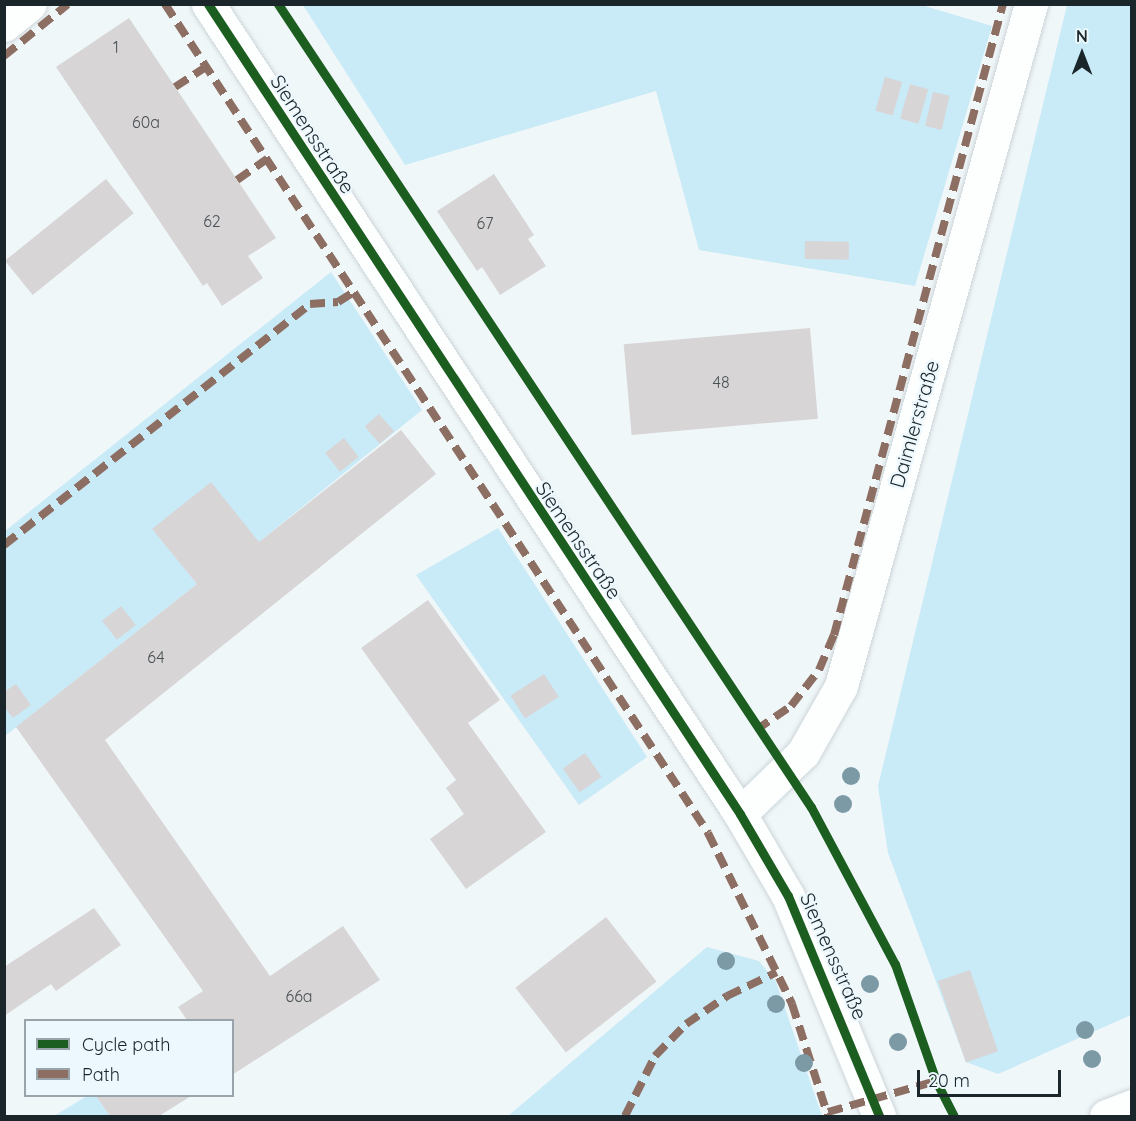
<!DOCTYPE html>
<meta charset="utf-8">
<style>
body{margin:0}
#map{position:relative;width:1136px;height:1121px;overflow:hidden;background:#f0f7f9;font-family:Quicksand,sans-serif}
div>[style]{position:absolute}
.green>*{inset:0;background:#c9eaf7}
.building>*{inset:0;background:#d8d5d7;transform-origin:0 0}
.roads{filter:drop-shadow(0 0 2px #ccd5d9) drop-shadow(0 0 2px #ccd5d9)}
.minor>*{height:33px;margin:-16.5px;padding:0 16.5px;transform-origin:16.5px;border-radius:16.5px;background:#fdfefe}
.quiet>*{height:8px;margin-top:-4px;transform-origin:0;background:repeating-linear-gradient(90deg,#8d6e63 0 15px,transparent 0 23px)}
.cycleway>*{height:9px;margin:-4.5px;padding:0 4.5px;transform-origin:4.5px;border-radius:4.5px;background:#1b5e20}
.trees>*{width:18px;height:18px;margin:-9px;border-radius:50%;background:#7c9aa5}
span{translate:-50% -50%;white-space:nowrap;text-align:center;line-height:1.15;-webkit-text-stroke:4.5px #ecf8fd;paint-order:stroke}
.number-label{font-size:16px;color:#4a5255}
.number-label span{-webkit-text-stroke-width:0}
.street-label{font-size:20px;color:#1b262a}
.frame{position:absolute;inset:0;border:6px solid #1b262a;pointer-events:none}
.legend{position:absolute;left:24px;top:1019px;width:210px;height:78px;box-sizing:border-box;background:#ecf8fd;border:2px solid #98a4a9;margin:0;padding:8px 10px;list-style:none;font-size:18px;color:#1b262a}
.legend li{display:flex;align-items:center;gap:12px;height:30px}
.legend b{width:30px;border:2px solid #98a4a9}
.north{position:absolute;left:1052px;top:24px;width:60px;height:60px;-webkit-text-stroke:4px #ecf8fd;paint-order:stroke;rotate:0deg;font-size:16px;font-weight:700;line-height:24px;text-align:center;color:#1b262a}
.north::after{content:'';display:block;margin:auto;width:21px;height:27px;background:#1b262a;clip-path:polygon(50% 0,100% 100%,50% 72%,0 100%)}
.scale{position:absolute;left:917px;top:1070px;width:144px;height:27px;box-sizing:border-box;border:3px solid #1b262a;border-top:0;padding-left:8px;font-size:18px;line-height:21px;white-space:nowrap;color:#1b262a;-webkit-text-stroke:4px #ecf8fd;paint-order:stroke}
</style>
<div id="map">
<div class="green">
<i style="clip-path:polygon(918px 4px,992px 26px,915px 286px,699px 250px,656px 91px,405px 165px,303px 5px)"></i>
<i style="clip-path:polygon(1067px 5px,1131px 5px,1131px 1015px,998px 1074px,966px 1062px,888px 853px,878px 786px)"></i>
<i style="clip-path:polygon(331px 272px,422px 410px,259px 542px,153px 529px,197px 584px,5px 736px,5px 531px)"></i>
<i style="clip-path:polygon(498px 528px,647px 757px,579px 805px,416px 575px)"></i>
<i style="clip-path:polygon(707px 947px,759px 961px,776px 982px,822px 1116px,508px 1116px)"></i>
<i style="clip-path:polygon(87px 1096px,96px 1096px,110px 1116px,54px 1116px)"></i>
</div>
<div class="building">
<i style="clip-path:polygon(129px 18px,276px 238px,248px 256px,263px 278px,222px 306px,207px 283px,203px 286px,56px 67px)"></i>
<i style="left:885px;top:77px;width:18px;height:35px;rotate:16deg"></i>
<i style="left:910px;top:84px;width:19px;height:36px;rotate:16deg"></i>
<i style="left:933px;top:92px;width:17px;height:35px;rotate:13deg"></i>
<i style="clip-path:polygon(494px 174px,534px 235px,528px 239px,546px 266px,500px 295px,482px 267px,477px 271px,437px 211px)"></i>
<i style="left:106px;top:179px;width:44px;height:130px;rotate:51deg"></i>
<i style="left:805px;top:241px;width:44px;height:18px;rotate:1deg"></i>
<i style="left:810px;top:328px;width:91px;height:187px;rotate:85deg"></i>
<i style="left:379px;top:414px;width:23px;height:19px;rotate:49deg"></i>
<i style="clip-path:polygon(401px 430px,436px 474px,105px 740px,270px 976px,343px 926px,380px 980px,232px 1075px,232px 1020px,187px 1020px,178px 1007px,203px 991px,16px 727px,197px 584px,152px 529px,211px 482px,259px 542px)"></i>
<i style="left:344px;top:438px;width:24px;height:24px;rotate:52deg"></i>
<i style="clip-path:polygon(428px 600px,500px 700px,468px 723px,546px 832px,466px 889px,430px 839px,464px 814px,446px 788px,456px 780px,361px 648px)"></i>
<i style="left:121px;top:606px;width:24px;height:24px;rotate:52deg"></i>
<i style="left:544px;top:674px;width:27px;height:40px;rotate:57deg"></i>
<i style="clip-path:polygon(16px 684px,31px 705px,13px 718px,4px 707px,4px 692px)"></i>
<i style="left:585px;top:753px;width:29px;height:27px;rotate:55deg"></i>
<i style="clip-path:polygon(94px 908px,121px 945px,56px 991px,51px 984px,4px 1016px,4px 967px)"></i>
<i style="left:606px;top:917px;width:82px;height:115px;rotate:52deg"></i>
<i style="left:970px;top:970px;width:86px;height:34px;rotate:71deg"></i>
<i style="clip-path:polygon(96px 1096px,191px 1096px,159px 1116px,110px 1116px)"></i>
</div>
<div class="roads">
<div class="minor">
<i style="left:208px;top:4px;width:969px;rotate:56.7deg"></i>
<i style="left:740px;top:814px;width:95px;rotate:59.7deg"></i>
<i style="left:788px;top:896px;width:238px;rotate:67.5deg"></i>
<i style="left:4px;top:25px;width:33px;rotate:-39deg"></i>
<i style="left:740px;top:814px;width:88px;rotate:-44.1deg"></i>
<i style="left:803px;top:753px;width:77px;rotate:-60.4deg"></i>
<i style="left:841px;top:686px;width:708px;rotate:-74.43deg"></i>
<i style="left:1106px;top:1116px;width:28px;rotate:-21deg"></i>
</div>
</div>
<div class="quiet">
<i style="left:165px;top:4px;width:991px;rotate:56.77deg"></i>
<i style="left:708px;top:833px;width:191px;rotate:63.8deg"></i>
<i style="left:792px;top:1004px;width:118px;rotate:72.2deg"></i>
<i style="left:4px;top:56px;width:82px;rotate:-39.1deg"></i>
<i style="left:175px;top:87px;width:37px;rotate:-33deg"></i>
<i style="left:237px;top:180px;width:37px;rotate:-35deg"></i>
<i style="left:4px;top:545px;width:390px;rotate:-38.2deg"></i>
<i style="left:310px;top:304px;width:28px;rotate:-4deg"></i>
<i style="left:338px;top:302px;width:19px;rotate:-32deg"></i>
<i style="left:756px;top:730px;width:42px;rotate:-34.4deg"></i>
<i style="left:791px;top:706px;width:46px;rotate:-52.1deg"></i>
<i style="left:819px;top:670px;width:38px;rotate:-67deg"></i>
<i style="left:834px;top:635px;width:653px;rotate:-75.01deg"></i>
<i style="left:828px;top:1112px;width:112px;rotate:-16deg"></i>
<i style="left:625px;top:1116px;width:67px;rotate:-63.4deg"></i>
<i style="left:655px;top:1056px;width:45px;rotate:-45.9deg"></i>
<i style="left:686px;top:1024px;width:50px;rotate:-34.3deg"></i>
<i style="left:727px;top:996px;width:55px;rotate:-25.6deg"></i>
</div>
<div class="cycleway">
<i style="left:208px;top:4px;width:969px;rotate:56.7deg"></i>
<i style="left:740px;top:814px;width:95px;rotate:59.7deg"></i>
<i style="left:788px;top:896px;width:238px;rotate:67.5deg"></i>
<i style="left:278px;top:4px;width:964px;rotate:56.43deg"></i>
<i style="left:811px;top:807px;width:178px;rotate:61.9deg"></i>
<i style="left:895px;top:964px;width:124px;rotate:70.7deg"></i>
<i style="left:936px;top:1081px;width:39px;rotate:63deg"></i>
</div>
<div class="trees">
<i style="left:851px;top:776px"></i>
<i style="left:843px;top:804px"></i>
<i style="left:726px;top:961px"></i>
<i style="left:870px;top:984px"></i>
<i style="left:776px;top:1004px"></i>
<i style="left:1085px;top:1030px"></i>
<i style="left:898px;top:1042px"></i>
<i style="left:1092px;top:1059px"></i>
<i style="left:804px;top:1063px"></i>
</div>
<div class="number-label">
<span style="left:116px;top:47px">1</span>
<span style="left:146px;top:122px">60a</span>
<span style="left:212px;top:221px">62</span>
<span style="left:485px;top:223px">67</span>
<span style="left:721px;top:382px">48</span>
<span style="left:156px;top:657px">64</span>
<span style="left:299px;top:996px">66a</span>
</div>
<div class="street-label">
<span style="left:313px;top:134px;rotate:57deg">Siemensstraße</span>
<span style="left:914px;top:424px;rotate:-74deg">Daimlerstraße</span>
<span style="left:579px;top:540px;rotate:56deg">Siemensstraße</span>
<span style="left:834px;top:956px;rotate:66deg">Siemensstraße</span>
</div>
<div class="frame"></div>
<ul class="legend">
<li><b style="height:8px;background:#1b5e20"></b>Cycle path</li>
<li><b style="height:8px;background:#8d6e63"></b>Path</li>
</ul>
<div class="north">N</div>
<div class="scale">20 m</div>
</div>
